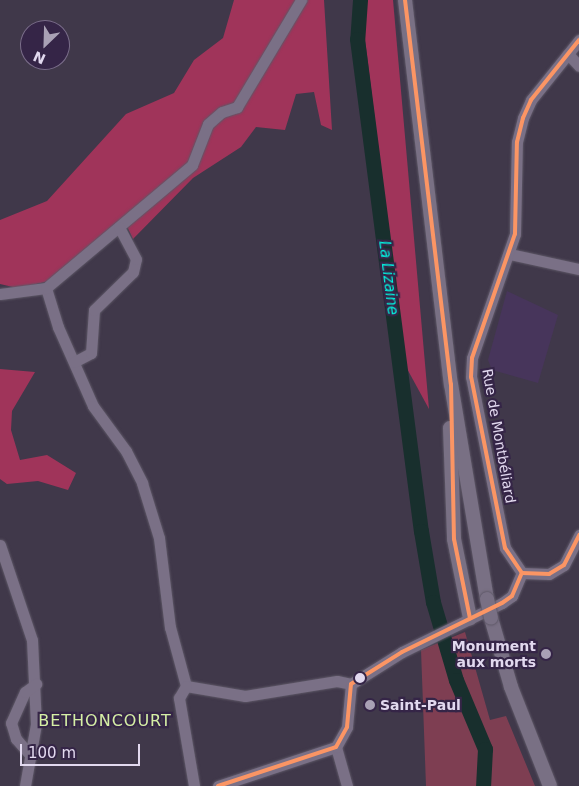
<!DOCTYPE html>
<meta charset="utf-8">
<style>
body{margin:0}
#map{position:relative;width:579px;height:786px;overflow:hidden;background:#40384a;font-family:"DejaVu Sans",sans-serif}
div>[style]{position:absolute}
.built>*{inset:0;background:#47355b}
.green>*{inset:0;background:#7e3e52}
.forest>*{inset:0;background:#a0345a}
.river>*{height:15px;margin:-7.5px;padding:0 7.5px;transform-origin:7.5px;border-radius:7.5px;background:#182f2d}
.roads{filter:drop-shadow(0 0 1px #5d5766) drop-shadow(0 0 1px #5d5766)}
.minor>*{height:11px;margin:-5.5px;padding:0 5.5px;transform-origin:5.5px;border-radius:5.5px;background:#7a7086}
.major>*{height:14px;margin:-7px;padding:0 7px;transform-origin:7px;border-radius:7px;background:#797084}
.bridges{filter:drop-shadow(0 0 1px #5d5766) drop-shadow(0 0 1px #5d5766)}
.major-bridge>*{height:14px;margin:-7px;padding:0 7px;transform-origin:7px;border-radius:7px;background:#797084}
.bus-1>*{height:4px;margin:-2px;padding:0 2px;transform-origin:2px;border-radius:2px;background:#fb9564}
.dots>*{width:14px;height:14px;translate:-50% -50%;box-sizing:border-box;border:2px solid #352547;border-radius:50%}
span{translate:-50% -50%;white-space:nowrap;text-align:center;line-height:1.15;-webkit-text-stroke:4.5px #352547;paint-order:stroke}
.street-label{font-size:14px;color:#e2d9ef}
.poi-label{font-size:14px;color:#e2d9ef;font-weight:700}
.right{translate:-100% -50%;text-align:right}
.left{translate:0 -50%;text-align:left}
.water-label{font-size:15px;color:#02f5e1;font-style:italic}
.quarter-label{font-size:16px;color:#d5efa5;letter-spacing:1px}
.north{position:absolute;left:20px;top:20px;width:50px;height:50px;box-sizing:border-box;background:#352547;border:1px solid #7a6d8a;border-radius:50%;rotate:204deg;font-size:14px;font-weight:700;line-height:20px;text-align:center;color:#e2d9ef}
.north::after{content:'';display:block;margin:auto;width:18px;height:22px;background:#a9a1b5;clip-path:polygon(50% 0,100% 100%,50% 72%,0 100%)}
.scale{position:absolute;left:20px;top:744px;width:120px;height:22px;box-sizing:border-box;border:2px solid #e2d9ef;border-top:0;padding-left:6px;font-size:15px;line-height:18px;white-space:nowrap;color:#e2d9ef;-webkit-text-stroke:4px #352547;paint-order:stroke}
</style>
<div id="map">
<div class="built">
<i style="clip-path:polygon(507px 291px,558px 315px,538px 383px,492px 370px,488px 360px)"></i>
</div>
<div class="green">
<i style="clip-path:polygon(465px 632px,490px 720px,506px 716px,535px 786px,426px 786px,421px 650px)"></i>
</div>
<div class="forest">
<i style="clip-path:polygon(234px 0,324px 0,332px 130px,321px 125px,314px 92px,296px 94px,285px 130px,256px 127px,241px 147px,193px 178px,133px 239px,124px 220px,50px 281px,17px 288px,0 284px,0 220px,47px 201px,126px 114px,174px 93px,194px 60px,223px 38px)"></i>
<i style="clip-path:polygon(366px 0,393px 0,429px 409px,405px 365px,363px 23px)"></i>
<i style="clip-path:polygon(0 369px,35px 372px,12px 411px,11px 430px,20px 460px,47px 455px,76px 473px,68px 490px,38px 481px,7px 484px,0 479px)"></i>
</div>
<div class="river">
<i style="left:360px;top:0;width:39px;rotate:94deg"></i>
<i style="left:357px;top:39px;width:496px;rotate:82.6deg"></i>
<i style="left:421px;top:531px;width:72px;rotate:80.4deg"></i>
<i style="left:433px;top:602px;width:81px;rotate:73.6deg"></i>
<i style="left:456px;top:680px;width:75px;rotate:67.2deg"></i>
<i style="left:485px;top:749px;width:37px;rotate:93deg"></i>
</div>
<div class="roads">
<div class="minor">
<i style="left:568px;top:54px;width:16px;rotate:47deg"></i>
<i style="left:510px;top:254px;width:71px;rotate:12.3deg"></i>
<i style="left:46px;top:288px;width:41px;rotate:72.9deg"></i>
<i style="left:58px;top:327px;width:86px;rotate:66.1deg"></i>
<i style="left:93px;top:406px;width:56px;rotate:53.7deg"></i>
<i style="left:126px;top:451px;width:36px;rotate:63deg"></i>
<i style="left:142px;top:483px;width:58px;rotate:72.8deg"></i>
<i style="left:159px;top:538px;width:90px;rotate:83deg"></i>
<i style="left:170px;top:627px;width:61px;rotate:74.8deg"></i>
<i style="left:0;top:294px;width:46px;rotate:-7.4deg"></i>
<i style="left:46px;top:288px;width:191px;rotate:-40.1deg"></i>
<i style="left:192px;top:165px;width:44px;rotate:-68.7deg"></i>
<i style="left:208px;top:124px;width:18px;rotate:-41deg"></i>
<i style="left:222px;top:112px;width:16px;rotate:-18deg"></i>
<i style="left:237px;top:107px;width:125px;rotate:-59.1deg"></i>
<i style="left:74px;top:362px;width:19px;rotate:-28deg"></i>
<i style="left:91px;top:353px;width:43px;rotate:-86deg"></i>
<i style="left:94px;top:310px;width:54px;rotate:-44.3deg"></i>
<i style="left:133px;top:272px;width:13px;rotate:-77deg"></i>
<i style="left:136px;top:259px;width:36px;rotate:-118deg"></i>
<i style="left:0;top:545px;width:100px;rotate:71.4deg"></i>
<i style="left:32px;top:640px;width:84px;rotate:87.3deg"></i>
<i style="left:36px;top:724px;width:63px;rotate:100.1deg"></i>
<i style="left:522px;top:573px;width:30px;rotate:-124deg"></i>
<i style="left:505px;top:548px;width:174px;rotate:-101.2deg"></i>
<i style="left:471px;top:377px;width:19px;rotate:-87deg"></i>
<i style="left:472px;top:358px;width:131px;rotate:-70.9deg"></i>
<i style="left:515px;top:234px;width:92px;rotate:-88.8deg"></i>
<i style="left:517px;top:142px;width:25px;rotate:-76deg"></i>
<i style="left:523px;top:118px;width:20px;rotate:-66deg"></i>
<i style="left:531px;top:100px;width:77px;rotate:-51.3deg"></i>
<i style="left:522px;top:573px;width:27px;rotate:2deg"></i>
<i style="left:549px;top:574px;width:17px;rotate:-31deg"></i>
<i style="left:564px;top:565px;width:34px;rotate:-63deg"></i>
<i style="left:186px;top:686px;width:60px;rotate:9.6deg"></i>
<i style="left:245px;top:696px;width:93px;rotate:-9.3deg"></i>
<i style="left:337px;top:681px;width:14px;rotate:12deg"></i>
<i style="left:186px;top:686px;width:14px;rotate:120deg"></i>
<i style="left:179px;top:698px;width:89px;rotate:80.3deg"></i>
<i style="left:336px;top:747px;width:41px;rotate:74.2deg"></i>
<i style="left:31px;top:756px;width:23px;rotate:-131deg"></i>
<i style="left:16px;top:739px;width:17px;rotate:-107deg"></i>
<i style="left:11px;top:723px;width:34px;rotate:-66deg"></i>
<i style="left:25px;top:692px;width:14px;rotate:-36deg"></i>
<i style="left:218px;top:786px;width:124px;rotate:-18.3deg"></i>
<i style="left:336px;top:747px;width:23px;rotate:-61deg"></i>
<i style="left:347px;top:727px;width:43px;rotate:-84.7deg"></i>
<i style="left:351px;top:684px;width:60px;rotate:-32.1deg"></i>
<i style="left:402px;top:652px;width:111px;rotate:-26.1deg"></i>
<i style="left:502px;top:603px;width:12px;rotate:-35deg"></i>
<i style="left:512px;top:596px;width:25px;rotate:-67deg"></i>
</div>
<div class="major">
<i style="left:405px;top:0;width:387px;rotate:83.2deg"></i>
<i style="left:451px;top:384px;width:218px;rotate:80.5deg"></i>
<i style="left:450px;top:428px;width:111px;rotate:87.9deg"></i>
<i style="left:454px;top:539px;width:81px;rotate:78.6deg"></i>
<i style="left:491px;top:618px;width:72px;rotate:73.8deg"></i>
<i style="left:511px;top:687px;width:106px;rotate:68.5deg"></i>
</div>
</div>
<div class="bridges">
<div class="major-bridge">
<i style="left:487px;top:599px;width:19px;rotate:78deg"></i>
</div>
</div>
<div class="bus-1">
<i style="left:405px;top:0;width:387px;rotate:83.2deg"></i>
<i style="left:451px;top:384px;width:155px;rotate:88.9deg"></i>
<i style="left:454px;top:539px;width:81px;rotate:78.6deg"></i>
<i style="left:522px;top:573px;width:30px;rotate:-124deg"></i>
<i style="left:505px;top:548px;width:174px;rotate:-101.2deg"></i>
<i style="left:471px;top:377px;width:19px;rotate:-87deg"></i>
<i style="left:472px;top:358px;width:131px;rotate:-70.9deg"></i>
<i style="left:515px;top:234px;width:92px;rotate:-88.8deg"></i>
<i style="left:517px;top:142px;width:25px;rotate:-76deg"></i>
<i style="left:523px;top:118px;width:20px;rotate:-66deg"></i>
<i style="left:531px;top:100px;width:77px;rotate:-51.3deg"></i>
<i style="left:522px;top:573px;width:27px;rotate:2deg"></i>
<i style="left:549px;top:574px;width:17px;rotate:-31deg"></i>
<i style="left:564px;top:565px;width:34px;rotate:-63deg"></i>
<i style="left:218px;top:786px;width:124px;rotate:-18.3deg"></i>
<i style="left:336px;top:747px;width:23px;rotate:-61deg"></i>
<i style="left:347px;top:727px;width:43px;rotate:-84.7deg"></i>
<i style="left:351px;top:684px;width:60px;rotate:-32.1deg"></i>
<i style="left:402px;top:652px;width:111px;rotate:-26.1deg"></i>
<i style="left:502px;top:603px;width:12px;rotate:-35deg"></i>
<i style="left:512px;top:596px;width:25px;rotate:-67deg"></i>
</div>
<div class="dots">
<i style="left:546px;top:654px;background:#a9a1b5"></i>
<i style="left:360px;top:678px;background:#e2d9ef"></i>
<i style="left:370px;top:705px;background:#a9a1b5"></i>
</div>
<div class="street-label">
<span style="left:499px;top:436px;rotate:80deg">Rue de Montbéliard</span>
</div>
<div class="poi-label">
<span class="right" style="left:536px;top:654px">Monument<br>aux morts</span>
<span class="left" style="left:380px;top:705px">Saint-Paul</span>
</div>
<div class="water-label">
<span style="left:388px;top:278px;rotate:83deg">La Lizaine</span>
</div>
<div class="quarter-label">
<span style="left:105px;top:721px">BETHONCOURT</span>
</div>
<div class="north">N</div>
<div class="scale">100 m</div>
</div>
